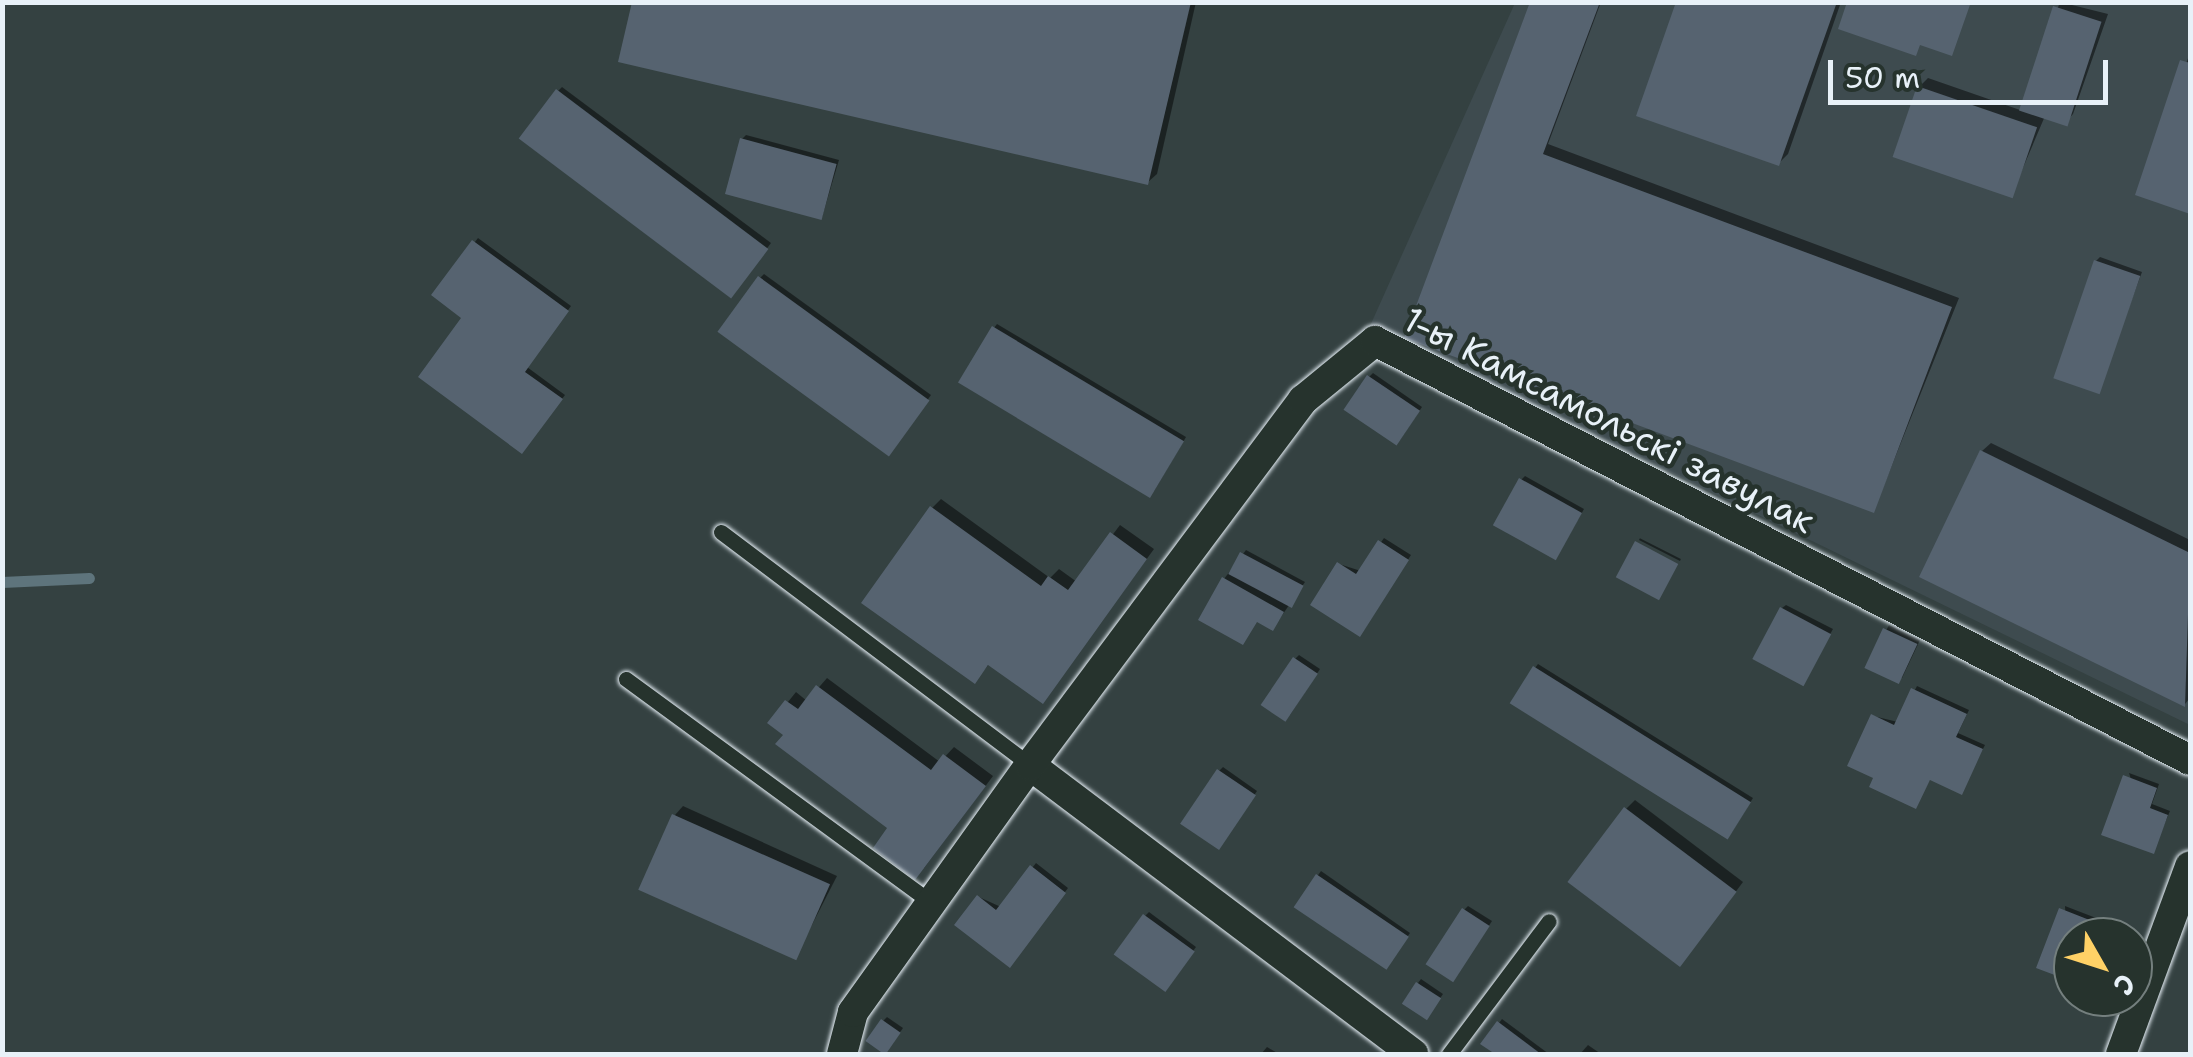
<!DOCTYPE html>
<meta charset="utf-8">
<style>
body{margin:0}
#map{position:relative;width:2193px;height:1057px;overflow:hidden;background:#344141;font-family:"Shantell Sans",sans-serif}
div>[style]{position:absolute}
.built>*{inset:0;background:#3e4b4f}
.shadow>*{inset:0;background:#0007;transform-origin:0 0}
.stream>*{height:11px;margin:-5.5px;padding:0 5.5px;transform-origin:5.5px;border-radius:5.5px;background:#5e747c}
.building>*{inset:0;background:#566370;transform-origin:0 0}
.roads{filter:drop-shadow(0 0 2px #e8f1f8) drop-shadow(0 0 2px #e8f1f8)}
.lane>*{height:15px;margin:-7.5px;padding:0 7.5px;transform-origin:7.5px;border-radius:7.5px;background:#26332d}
.street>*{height:30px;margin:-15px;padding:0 15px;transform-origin:15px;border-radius:15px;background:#26332d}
span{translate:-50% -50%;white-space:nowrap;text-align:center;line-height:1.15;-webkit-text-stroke:9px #26332d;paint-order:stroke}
.street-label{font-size:35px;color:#e8f1f8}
.frame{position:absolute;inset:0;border:5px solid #e8f1f8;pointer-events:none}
.north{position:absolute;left:2053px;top:917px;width:100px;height:100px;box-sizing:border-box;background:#26332d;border:2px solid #747f7e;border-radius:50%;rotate:129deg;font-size:28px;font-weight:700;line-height:40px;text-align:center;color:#e8f1f8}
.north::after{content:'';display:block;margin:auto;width:35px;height:45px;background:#ffd166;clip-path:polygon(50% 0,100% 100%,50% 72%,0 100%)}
.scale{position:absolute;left:1828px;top:60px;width:280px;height:45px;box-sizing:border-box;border:5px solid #e8f1f8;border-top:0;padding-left:12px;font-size:30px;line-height:35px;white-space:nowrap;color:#e8f1f8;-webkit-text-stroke:8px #26332d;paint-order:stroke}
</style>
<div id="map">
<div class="built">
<i style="clip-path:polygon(1515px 3px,2190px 3px,2190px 725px,1370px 326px)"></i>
</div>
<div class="shadow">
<i style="clip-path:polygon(635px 2px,1196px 2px,1157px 174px,1148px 182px)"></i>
<i style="clip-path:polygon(1533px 2px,1601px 2px,1548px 144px,1959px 298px,1874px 510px,1408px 336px)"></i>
<i style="clip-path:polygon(1678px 2px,1841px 2px,1788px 154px,1779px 163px)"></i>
<i style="clip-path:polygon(2060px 2px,2108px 14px,2073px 114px,2065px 123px,2045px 116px,2011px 196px,1919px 87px,1928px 78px,2020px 110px)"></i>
<i style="clip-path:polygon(2190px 53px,2190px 211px,2138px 193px)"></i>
<i style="clip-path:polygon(562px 87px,771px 243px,735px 291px,558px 91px)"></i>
<i style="clip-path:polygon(746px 135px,839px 160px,822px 217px,742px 139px)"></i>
<i style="clip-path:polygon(478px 238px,571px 306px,527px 367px,565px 395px,526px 447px,465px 317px,434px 295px)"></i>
<i style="clip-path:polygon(2100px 257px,2142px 272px,2098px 391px,2096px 261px)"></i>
<i style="clip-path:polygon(764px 274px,931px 395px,893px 449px,760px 278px)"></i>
<i style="clip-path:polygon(997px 324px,1186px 437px,1154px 491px,994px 328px)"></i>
<i style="clip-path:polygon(1373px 373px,1422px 407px,1400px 440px,1369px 377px)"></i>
<i style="clip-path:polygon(1991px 443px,2190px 540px,2190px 698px,2185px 704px,1982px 451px)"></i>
<i style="clip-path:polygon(1525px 476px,1584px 509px,1559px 553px,1521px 480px)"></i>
<i style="clip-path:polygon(941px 499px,1050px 578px,1059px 569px,1077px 582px,1120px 525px,1154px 549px,1043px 701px,990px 663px,975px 681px,932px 508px)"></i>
<i style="clip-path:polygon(1384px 538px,1411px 555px,1364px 630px,1339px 564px,1361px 571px)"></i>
<i style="left:1639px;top:540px;width:2px;height:46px;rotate:-63deg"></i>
<i style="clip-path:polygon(1246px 550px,1305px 582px,1276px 624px,1224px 579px)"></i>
<i style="clip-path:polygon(1786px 605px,1833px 629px,1803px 682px,1782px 608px)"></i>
<i style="clip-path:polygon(1889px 625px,1920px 640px,1902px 678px,1867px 667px)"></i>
<i style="clip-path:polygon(1299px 655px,1320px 669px,1290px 715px,1295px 659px)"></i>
<i style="clip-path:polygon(1538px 664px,1753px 798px,1732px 832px,1535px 668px)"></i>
<i style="clip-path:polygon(827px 678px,940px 762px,954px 747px,993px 776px,924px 868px,891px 828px,771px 723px,796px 692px,807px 701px)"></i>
<i style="clip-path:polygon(1917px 686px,1969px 710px,1958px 733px,1985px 745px,1961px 792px,1931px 778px,1916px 806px,1876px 777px,1873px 716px,1898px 722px)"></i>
<i style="clip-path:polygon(1223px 767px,1257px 791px,1221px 844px,1219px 771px)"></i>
<i style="clip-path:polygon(2129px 773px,2159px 784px,2152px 804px,2170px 811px,2153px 851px)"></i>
<i style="clip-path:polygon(1635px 800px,1743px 882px,1688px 955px,1626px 809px)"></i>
<i style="clip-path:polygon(683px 806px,837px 876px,795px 958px,675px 815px)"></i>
<i style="clip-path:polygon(1036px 863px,1068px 888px,1013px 961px,979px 897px,1001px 907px)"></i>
<i style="clip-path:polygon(1321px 871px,1410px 933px,1388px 963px,1296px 906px)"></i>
<i style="clip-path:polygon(1468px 906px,1492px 921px,1457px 975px,1464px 910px)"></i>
<i style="clip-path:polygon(2065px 906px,2122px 928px,2119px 937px,2073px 937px,2068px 977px)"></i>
<i style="clip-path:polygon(1149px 912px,1196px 947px,1168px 985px,1145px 916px)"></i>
<i style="clip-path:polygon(1421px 979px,1443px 994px,1430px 1013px,1418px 983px)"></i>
<i style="clip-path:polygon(887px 1017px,903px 1028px,889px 1048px,883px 1021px)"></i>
<i style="clip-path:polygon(1502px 1019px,1549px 1054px,1499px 1054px,1484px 1043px)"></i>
<i style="clip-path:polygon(1588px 1045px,1601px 1054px,1580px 1054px)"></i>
<i style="clip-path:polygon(1267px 1047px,1279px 1054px,1261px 1054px)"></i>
</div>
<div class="stream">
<i style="left:2px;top:582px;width:87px;rotate:-2.6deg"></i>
</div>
<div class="building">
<i style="clip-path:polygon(632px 2px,1191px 2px,1148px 185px,618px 62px)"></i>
<i style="clip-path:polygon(1530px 2px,1600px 2px,1543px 154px,1952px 307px,1874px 513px,1404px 338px)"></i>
<i style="clip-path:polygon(1676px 2px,1837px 2px,1779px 166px,1636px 116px)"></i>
<i style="clip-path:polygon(1847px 2px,1971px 2px,1952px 56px,1920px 45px,1916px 56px,1838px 29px)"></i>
<i style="left:2053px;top:6px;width:51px;height:110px;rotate:18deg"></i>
<i style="clip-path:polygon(2180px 60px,2190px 63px,2190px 214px,2135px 195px)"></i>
<i style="left:1917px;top:86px;width:127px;height:75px;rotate:19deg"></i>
<i style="left:556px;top:89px;width:266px;height:62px;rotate:37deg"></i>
<i style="left:740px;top:138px;width:100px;height:58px;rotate:15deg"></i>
<i style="clip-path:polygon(472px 240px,569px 311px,525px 372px,563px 399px,522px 454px,418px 377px,461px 318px,431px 295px)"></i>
<i style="left:2094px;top:260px;width:49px;height:125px;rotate:19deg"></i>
<i style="left:758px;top:276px;width:212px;height:69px;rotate:36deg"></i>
<i style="left:992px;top:326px;width:224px;height:66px;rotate:31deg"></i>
<i style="left:1367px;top:375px;width:64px;height:42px;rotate:34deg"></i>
<i style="clip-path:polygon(1980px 450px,2190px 553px,2185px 707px,1919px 577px)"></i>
<i style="left:1519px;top:478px;width:72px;height:54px;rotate:29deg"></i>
<i style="clip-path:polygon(930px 506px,1041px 586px,1048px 576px,1068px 590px,1110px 532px,1147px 559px,1043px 704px,988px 665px,975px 684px,861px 603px)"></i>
<i style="clip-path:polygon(1378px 540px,1409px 560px,1360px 637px,1310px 605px,1337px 562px,1356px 574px)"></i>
<i style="left:1635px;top:541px;width:49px;height:41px;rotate:28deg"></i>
<i style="left:1240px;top:552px;width:72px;height:25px;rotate:28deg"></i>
<i style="clip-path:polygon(1222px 577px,1284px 612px,1273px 631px,1257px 622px,1243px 645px,1198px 620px)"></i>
<i style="left:1780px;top:607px;width:58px;height:59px;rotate:28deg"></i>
<i style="left:1883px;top:628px;width:38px;height:44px;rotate:25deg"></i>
<i style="left:1293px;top:657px;width:30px;height:58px;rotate:34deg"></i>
<i style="left:1533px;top:666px;width:257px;height:44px;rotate:32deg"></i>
<i style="clip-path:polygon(816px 685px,931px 770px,943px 754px,986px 786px,915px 880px,873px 848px,887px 828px,775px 744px,783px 735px,767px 723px,785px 700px,798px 709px)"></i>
<i style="clip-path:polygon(1911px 688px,1967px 714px,1956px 737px,1983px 749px,1962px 795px,1930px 780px,1916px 809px,1869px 787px,1873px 778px,1847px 766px,1871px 714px,1894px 725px)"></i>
<i style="left:1217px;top:769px;width:47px;height:66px;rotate:34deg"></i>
<i style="clip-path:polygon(2123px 775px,2157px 788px,2150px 808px,2168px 815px,2154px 854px,2101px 835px)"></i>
<i style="left:1624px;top:807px;width:141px;height:94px;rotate:37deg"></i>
<i style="left:672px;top:814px;width:173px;height:83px;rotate:24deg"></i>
<i style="clip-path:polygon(1030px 865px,1066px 893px,1010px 968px,954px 925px,977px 895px,996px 910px)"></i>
<i style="left:1316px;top:874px;width:112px;height:40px;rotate:34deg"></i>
<i style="left:1462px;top:908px;width:33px;height:67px;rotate:33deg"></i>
<i style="clip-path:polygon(2059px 908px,2120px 932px,2073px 937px,2068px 980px,2036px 968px)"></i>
<i style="left:1143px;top:914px;width:64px;height:50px;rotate:36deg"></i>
<i style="left:1416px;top:982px;width:30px;height:26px;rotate:33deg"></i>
<i style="left:881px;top:1019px;width:24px;height:27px;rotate:35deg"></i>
<i style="clip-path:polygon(1497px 1021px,1541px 1054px,1495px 1054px,1480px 1044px)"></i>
</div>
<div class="roads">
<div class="lane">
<i style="left:721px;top:532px;width:387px;rotate:37deg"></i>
<i style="left:626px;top:679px;width:379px;rotate:36.2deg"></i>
<i style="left:1449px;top:1054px;width:166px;rotate:-53.1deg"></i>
</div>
<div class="street">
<i style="left:1030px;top:765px;width:480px;rotate:37deg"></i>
<i style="left:842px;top:1054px;width:43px;rotate:-75.3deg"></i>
<i style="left:853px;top:1012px;width:304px;rotate:-54.4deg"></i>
<i style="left:1030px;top:765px;width:456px;rotate:-53.2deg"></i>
<i style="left:1303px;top:400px;width:93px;rotate:-39.3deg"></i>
<i style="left:1375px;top:341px;width:916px;rotate:27.21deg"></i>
<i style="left:2121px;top:1054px;width:200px;rotate:-69.8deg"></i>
</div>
</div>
<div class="street-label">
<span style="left:1609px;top:420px;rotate:27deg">1-ы Камсамольскі завулак</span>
</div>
<div class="frame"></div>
<div class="north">С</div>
<div class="scale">50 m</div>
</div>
